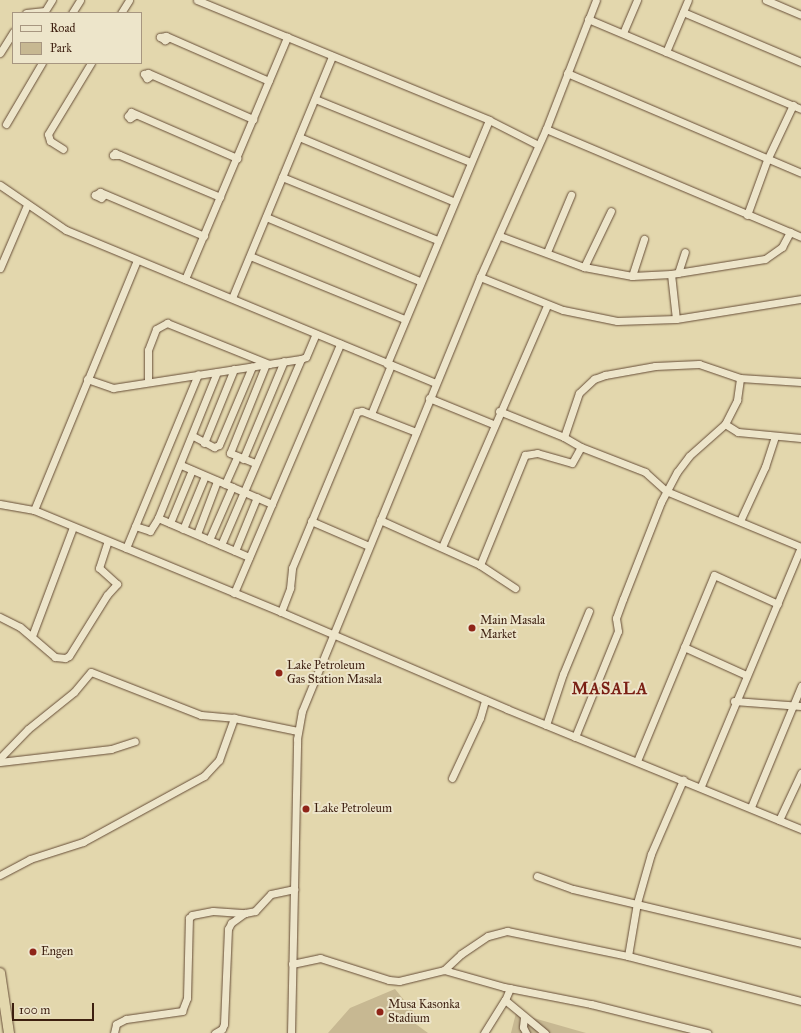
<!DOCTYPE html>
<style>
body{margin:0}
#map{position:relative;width:801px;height:1033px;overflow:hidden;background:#e3d7ad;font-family:"IM FELL Great Primer",serif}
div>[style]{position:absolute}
.green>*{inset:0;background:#c7b892}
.roads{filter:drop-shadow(0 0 1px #664d37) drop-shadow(0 0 1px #664d37)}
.minor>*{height:7px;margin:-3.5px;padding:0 3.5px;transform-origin:3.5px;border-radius:3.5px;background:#ede5ca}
.highway>*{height:10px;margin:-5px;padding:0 5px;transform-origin:5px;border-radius:5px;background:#e3d7ad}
.dots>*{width:11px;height:11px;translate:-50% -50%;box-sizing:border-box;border:2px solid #ede5ca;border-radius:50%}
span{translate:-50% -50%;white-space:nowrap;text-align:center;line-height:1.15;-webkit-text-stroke:4px #ede5ca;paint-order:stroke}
.poi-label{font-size:12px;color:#3d1f10}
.left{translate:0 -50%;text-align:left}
.district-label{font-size:16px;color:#7a1f14;font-weight:700;letter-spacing:1px}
.legend{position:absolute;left:12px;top:12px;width:130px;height:52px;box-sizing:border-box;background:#ede5ca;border:1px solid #a79680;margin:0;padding:5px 7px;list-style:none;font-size:12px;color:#3d1f10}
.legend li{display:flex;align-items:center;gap:8px;height:20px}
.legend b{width:20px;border:1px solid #a79680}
.scale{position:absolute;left:12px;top:1003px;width:82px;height:18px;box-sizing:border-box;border:2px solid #3d1f10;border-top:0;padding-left:5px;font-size:12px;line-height:14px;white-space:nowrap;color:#3d1f10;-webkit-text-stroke:3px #ede5ca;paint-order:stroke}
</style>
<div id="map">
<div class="green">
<i style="clip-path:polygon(395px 989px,417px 1016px,413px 1022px,428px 1033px,328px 1033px,350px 1008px)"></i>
<i style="clip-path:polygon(516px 1013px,586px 1033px,511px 1033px)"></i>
</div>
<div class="roads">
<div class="minor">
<i style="left:197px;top:0;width:316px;rotate:22.3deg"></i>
<i style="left:489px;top:120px;width:55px;rotate:27deg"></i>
<i style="left:766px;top:0;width:38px;rotate:23deg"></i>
<i style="left:683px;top:12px;width:128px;rotate:23deg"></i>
<i style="left:26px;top:13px;width:19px;rotate:-6deg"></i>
<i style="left:45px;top:11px;width:13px;rotate:-58deg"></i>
<i style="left:72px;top:13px;width:15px;rotate:-58deg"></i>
<i style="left:121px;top:13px;width:15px;rotate:-58deg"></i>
<i style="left:588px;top:19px;width:231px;rotate:22.9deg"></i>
<i style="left:623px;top:33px;width:36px;rotate:-67deg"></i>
<i style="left:168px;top:38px;width:4px;rotate:146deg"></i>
<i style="left:165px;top:40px;width:6px;rotate:-149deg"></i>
<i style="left:160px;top:37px;width:6px;rotate:-9deg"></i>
<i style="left:166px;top:36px;width:112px;rotate:23.6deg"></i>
<i style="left:666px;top:52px;width:56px;rotate:-67.1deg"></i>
<i style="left:0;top:53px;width:25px;rotate:-58deg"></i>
<i style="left:567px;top:73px;width:254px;rotate:23.1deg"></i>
<i style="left:150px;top:76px;width:4px;rotate:146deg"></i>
<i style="left:147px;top:78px;width:5px;rotate:-127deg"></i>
<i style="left:144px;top:74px;width:4px;rotate:-14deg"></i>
<i style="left:148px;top:73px;width:115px;rotate:23.7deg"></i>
<i style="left:315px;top:99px;width:167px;rotate:22.1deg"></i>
<i style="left:135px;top:115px;width:6px;rotate:149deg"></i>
<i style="left:130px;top:118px;width:3px;rotate:-135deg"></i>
<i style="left:128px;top:116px;width:5px;rotate:-53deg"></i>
<i style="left:131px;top:112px;width:116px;rotate:23.5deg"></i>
<i style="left:6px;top:124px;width:71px;rotate:-59.5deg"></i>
<i style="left:546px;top:129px;width:265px;rotate:22.9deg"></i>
<i style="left:299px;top:137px;width:167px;rotate:22.6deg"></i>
<i style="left:63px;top:149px;width:15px;rotate:-148deg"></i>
<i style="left:50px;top:141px;width:7px;rotate:-106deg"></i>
<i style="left:48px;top:134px;width:83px;rotate:-58.8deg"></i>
<i style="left:119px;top:155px;width:6px;rotate:180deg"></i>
<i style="left:113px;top:155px;width:3px;rotate:-45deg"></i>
<i style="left:115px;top:153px;width:114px;rotate:22.7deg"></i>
<i style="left:282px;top:177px;width:167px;rotate:22.1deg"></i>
<i style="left:0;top:185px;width:80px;rotate:34.3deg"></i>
<i style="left:66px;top:230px;width:400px;rotate:22.5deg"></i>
<i style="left:104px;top:195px;width:4px;rotate:135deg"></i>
<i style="left:101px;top:198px;width:7px;rotate:-153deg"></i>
<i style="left:95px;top:195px;width:6px;rotate:-31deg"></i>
<i style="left:100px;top:192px;width:113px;rotate:22.9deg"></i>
<i style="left:747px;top:215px;width:59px;rotate:-70deg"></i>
<i style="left:767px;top:160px;width:61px;rotate:-64.7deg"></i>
<i style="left:266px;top:217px;width:167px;rotate:22.6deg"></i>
<i style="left:500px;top:236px;width:90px;rotate:20.3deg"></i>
<i style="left:584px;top:267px;width:49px;rotate:10.6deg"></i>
<i style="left:632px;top:276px;width:39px;rotate:-3deg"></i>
<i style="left:671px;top:274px;width:95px;rotate:-9.1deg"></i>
<i style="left:765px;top:259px;width:21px;rotate:-35deg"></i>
<i style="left:782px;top:247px;width:17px;rotate:-62deg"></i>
<i style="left:790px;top:232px;width:12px;rotate:24deg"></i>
<i style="left:547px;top:252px;width:62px;rotate:-67.2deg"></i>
<i style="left:250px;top:256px;width:166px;rotate:22.2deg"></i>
<i style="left:584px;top:267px;width:62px;rotate:-64.3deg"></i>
<i style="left:0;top:268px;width:69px;rotate:-66.8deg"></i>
<i style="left:678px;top:273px;width:22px;rotate:-72deg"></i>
<i style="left:671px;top:274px;width:45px;rotate:83.7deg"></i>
<i style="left:632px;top:276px;width:39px;rotate:-72deg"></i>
<i style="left:480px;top:277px;width:89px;rotate:21.7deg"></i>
<i style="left:563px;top:310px;width:55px;rotate:11.5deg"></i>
<i style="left:617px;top:321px;width:59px;rotate:-1.9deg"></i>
<i style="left:676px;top:319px;width:127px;rotate:-9.1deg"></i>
<i style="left:185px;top:279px;width:263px;rotate:-67.1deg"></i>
<i style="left:232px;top:298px;width:262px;rotate:-67.5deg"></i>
<i style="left:387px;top:364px;width:264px;rotate:-67.3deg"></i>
<i style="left:217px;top:372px;width:157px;rotate:112deg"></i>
<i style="left:158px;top:518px;width:99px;rotate:23.2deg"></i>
<i style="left:87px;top:379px;width:28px;rotate:19deg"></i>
<i style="left:113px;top:388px;width:190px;rotate:-8.8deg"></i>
<i style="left:301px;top:359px;width:5px;rotate:-22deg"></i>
<i style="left:306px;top:357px;width:25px;rotate:-67deg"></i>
<i style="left:148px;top:382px;width:32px;rotate:-90deg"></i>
<i style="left:148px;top:350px;width:22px;rotate:-69deg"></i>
<i style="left:156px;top:329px;width:13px;rotate:-29deg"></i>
<i style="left:167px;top:323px;width:110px;rotate:21.9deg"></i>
<i style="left:429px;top:398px;width:69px;rotate:22.1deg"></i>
<i style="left:371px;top:414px;width:53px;rotate:-67.8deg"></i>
<i style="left:725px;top:424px;width:15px;rotate:32deg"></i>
<i style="left:738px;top:432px;width:63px;rotate:5.4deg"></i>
<i style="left:193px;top:436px;width:24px;rotate:28deg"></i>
<i style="left:214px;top:447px;width:5px;rotate:-22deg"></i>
<i style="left:219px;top:445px;width:85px;rotate:-67.1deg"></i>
<i style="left:564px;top:437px;width:46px;rotate:-71.2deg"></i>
<i style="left:579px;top:393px;width:21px;rotate:-43deg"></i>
<i style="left:594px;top:379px;width:12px;rotate:-20deg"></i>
<i style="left:605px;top:375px;width:51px;rotate:-10.2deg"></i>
<i style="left:655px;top:366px;width:44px;rotate:-2.6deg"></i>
<i style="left:699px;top:364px;width:43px;rotate:18.9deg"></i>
<i style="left:740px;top:378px;width:61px;rotate:3.8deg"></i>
<i style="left:204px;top:443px;width:80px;rotate:-67.9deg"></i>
<i style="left:581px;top:447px;width:69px;rotate:21.3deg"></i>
<i style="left:645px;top:472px;width:28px;rotate:42deg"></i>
<i style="left:666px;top:491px;width:146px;rotate:22.5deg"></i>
<i style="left:243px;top:459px;width:106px;rotate:-67.3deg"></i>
<i style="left:255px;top:463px;width:27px;rotate:-158deg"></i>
<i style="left:230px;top:453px;width:96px;rotate:-68deg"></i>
<i style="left:181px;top:465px;width:99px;rotate:23.2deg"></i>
<i style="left:225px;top:484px;width:30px;rotate:-66deg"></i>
<i style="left:0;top:504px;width:35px;rotate:10deg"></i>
<i style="left:34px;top:510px;width:267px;rotate:22.4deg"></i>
<i style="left:281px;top:612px;width:246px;rotate:23.2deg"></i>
<i style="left:507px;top:709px;width:318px;rotate:22.2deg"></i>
<i style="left:34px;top:510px;width:270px;rotate:-67.6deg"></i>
<i style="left:380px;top:520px;width:110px;rotate:24.2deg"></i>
<i style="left:480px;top:565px;width:42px;rotate:33.3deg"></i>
<i style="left:311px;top:521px;width:63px;rotate:23.3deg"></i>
<i style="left:740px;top:521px;width:60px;rotate:-65.2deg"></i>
<i style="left:765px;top:467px;width:32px;rotate:-72deg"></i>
<i style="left:170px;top:523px;width:57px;rotate:-67.5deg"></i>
<i style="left:135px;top:526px;width:16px;rotate:18deg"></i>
<i style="left:150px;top:531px;width:15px;rotate:-58deg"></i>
<i style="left:183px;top:529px;width:57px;rotate:-67.5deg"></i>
<i style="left:197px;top:534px;width:57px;rotate:-69.3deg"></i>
<i style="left:209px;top:540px;width:58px;rotate:-66.5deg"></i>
<i style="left:221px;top:545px;width:202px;rotate:-66.7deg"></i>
<i style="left:442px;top:547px;width:264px;rotate:-66.5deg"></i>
<i style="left:126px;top:548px;width:188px;rotate:-67.5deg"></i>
<i style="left:235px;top:551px;width:58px;rotate:-67.8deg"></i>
<i style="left:480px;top:565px;width:119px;rotate:-67.8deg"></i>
<i style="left:525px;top:455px;width:12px;rotate:-9deg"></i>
<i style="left:537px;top:453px;width:36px;rotate:16deg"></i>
<i style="left:572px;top:463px;width:18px;rotate:-61deg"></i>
<i style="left:581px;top:447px;width:20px;rotate:-150deg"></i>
<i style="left:564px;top:437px;width:70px;rotate:-158.2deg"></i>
<i style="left:234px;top:593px;width:271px;rotate:-66.9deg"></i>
<i style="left:281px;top:612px;width:26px;rotate:-69deg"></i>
<i style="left:290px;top:588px;width:20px;rotate:-84deg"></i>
<i style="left:292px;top:568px;width:169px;rotate:-67.4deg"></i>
<i style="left:357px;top:412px;width:5px;rotate:-11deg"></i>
<i style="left:362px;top:411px;width:58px;rotate:21.3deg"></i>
<i style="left:0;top:617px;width:22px;rotate:27deg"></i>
<i style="left:20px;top:627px;width:46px;rotate:40.6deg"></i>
<i style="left:55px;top:657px;width:10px;rotate:6deg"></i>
<i style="left:65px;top:658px;width:4px;rotate:-27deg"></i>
<i style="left:69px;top:656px;width:72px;rotate:-58.1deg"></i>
<i style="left:107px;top:595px;width:15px;rotate:-48deg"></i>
<i style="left:117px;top:584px;width:24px;rotate:-138deg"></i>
<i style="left:99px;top:568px;width:28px;rotate:-72deg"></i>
<i style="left:32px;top:636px;width:116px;rotate:-69.4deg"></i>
<i style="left:684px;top:647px;width:68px;rotate:24.3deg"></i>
<i style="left:734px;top:701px;width:67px;rotate:4.3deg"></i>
<i style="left:546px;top:725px;width:54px;rotate:-71.6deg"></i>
<i style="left:563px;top:674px;width:68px;rotate:-67.6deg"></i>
<i style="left:575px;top:737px;width:114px;rotate:-67.9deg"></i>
<i style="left:618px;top:631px;width:13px;rotate:-99deg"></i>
<i style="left:616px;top:618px;width:20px;rotate:-70deg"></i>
<i style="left:623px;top:599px;width:104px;rotate:-68.6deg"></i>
<i style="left:661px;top:502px;width:34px;rotate:-62deg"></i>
<i style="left:677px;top:472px;width:20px;rotate:-53deg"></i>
<i style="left:689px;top:456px;width:48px;rotate:-41.6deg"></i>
<i style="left:725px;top:424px;width:27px;rotate:-63deg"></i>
<i style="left:737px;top:400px;width:22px;rotate:-82deg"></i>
<i style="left:0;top:758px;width:40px;rotate:-46deg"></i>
<i style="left:28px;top:729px;width:59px;rotate:-38.8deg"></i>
<i style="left:74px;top:692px;width:26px;rotate:-50deg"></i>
<i style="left:91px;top:672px;width:118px;rotate:21.4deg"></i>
<i style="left:201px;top:715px;width:33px;rotate:5deg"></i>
<i style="left:234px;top:718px;width:65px;rotate:11.5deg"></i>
<i style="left:637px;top:761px;width:201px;rotate:-67.5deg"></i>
<i style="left:714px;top:575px;width:70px;rotate:24.4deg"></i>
<i style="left:0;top:762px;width:112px;rotate:-6.7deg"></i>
<i style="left:111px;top:749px;width:25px;rotate:-18deg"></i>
<i style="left:452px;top:778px;width:66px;rotate:-65deg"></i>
<i style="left:480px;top:718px;width:19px;rotate:-74deg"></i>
<i style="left:701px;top:786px;width:259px;rotate:-67.3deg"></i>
<i style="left:751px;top:807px;width:131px;rotate:-67.5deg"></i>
<i style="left:779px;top:820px;width:52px;rotate:-64.9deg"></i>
<i style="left:0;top:875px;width:34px;rotate:-28deg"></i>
<i style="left:30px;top:859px;width:56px;rotate:-17.8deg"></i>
<i style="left:83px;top:842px;width:138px;rotate:-28.6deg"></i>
<i style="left:204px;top:776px;width:22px;rotate:-47deg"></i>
<i style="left:219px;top:760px;width:45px;rotate:-70.3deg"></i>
<i style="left:537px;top:876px;width:38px;rotate:20deg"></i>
<i style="left:573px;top:889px;width:234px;rotate:13.3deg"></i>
<i style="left:628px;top:956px;width:54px;rotate:-80.4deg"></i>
<i style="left:637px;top:903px;width:51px;rotate:-74.1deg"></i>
<i style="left:651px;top:854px;width:81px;rotate:-66.6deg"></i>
<i style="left:292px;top:964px;width:29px;rotate:-12deg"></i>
<i style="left:320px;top:958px;width:72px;rotate:17.7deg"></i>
<i style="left:389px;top:980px;width:10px;rotate:6deg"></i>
<i style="left:399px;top:981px;width:46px;rotate:-13.7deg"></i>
<i style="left:444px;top:970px;width:62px;rotate:15.8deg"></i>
<i style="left:504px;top:987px;width:89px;rotate:11.1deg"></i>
<i style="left:591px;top:1004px;width:120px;rotate:14deg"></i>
<i style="left:444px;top:970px;width:23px;rotate:-43deg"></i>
<i style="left:461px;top:954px;width:32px;rotate:-34deg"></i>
<i style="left:488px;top:936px;width:20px;rotate:-15deg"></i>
<i style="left:507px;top:931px;width:124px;rotate:11.7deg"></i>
<i style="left:628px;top:956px;width:179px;rotate:14.6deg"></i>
<i style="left:505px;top:1000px;width:52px;rotate:39.5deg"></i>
<i style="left:524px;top:1017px;width:10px;rotate:96deg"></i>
<i style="left:523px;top:1027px;width:7px;rotate:63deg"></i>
<i style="left:114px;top:1033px;width:9px;rotate:-77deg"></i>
<i style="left:116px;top:1024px;width:11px;rotate:-27deg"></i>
<i style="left:126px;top:1019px;width:57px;rotate:-8.1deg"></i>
<i style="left:182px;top:1011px;width:14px;rotate:-69deg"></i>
<i style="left:187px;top:998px;width:80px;rotate:-88.6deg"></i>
<i style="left:189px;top:918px;width:4px;rotate:-45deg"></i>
<i style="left:192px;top:915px;width:21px;rotate:-11deg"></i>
<i style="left:213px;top:911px;width:32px;rotate:4deg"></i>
<i style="left:215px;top:1033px;width:8px;rotate:-30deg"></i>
<i style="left:222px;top:1029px;width:5px;rotate:-68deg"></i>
<i style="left:224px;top:1024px;width:95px;rotate:-87.6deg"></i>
<i style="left:228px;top:929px;width:7px;rotate:-63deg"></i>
<i style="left:231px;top:923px;width:17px;rotate:-36deg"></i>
<i style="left:245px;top:913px;width:10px;rotate:-11deg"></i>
<i style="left:255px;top:911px;width:23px;rotate:-47deg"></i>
<i style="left:271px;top:894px;width:24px;rotate:-12deg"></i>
<i style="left:291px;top:1033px;width:294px;rotate:-88.8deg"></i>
<i style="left:297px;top:739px;width:28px;rotate:-80deg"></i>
<i style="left:302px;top:711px;width:469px;rotate:-67.7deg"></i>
<i style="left:480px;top:277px;width:162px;rotate:-66deg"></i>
<i style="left:546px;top:129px;width:138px;rotate:-68.8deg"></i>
<i style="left:484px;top:1033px;width:39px;rotate:-58deg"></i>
<i style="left:505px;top:1000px;width:13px;rotate:-67deg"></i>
</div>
<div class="highway">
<i style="left:0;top:973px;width:61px;rotate:81.5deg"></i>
</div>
</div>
<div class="dots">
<i style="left:472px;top:628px;background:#8f2418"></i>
<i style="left:279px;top:673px;background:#8f2418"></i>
<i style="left:306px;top:809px;background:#8f2418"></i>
<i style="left:33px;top:952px;background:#8f2418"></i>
<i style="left:380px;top:1012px;background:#8f2418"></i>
</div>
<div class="poi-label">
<span class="left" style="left:480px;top:628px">Main Masala<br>Market</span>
<span class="left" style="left:287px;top:673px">Lake Petroleum<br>Gas Station Masala</span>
<span class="left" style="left:314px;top:809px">Lake Petroleum</span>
<span class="left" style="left:41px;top:952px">Engen</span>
<span class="left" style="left:388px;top:1012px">Musa Kasonka<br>Stadium</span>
</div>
<div class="district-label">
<span style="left:610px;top:689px">MASALA</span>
</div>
<ul class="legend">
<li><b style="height:5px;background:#ede5ca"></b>Road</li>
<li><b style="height:11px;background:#c7b892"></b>Park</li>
</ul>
<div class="scale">100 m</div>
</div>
